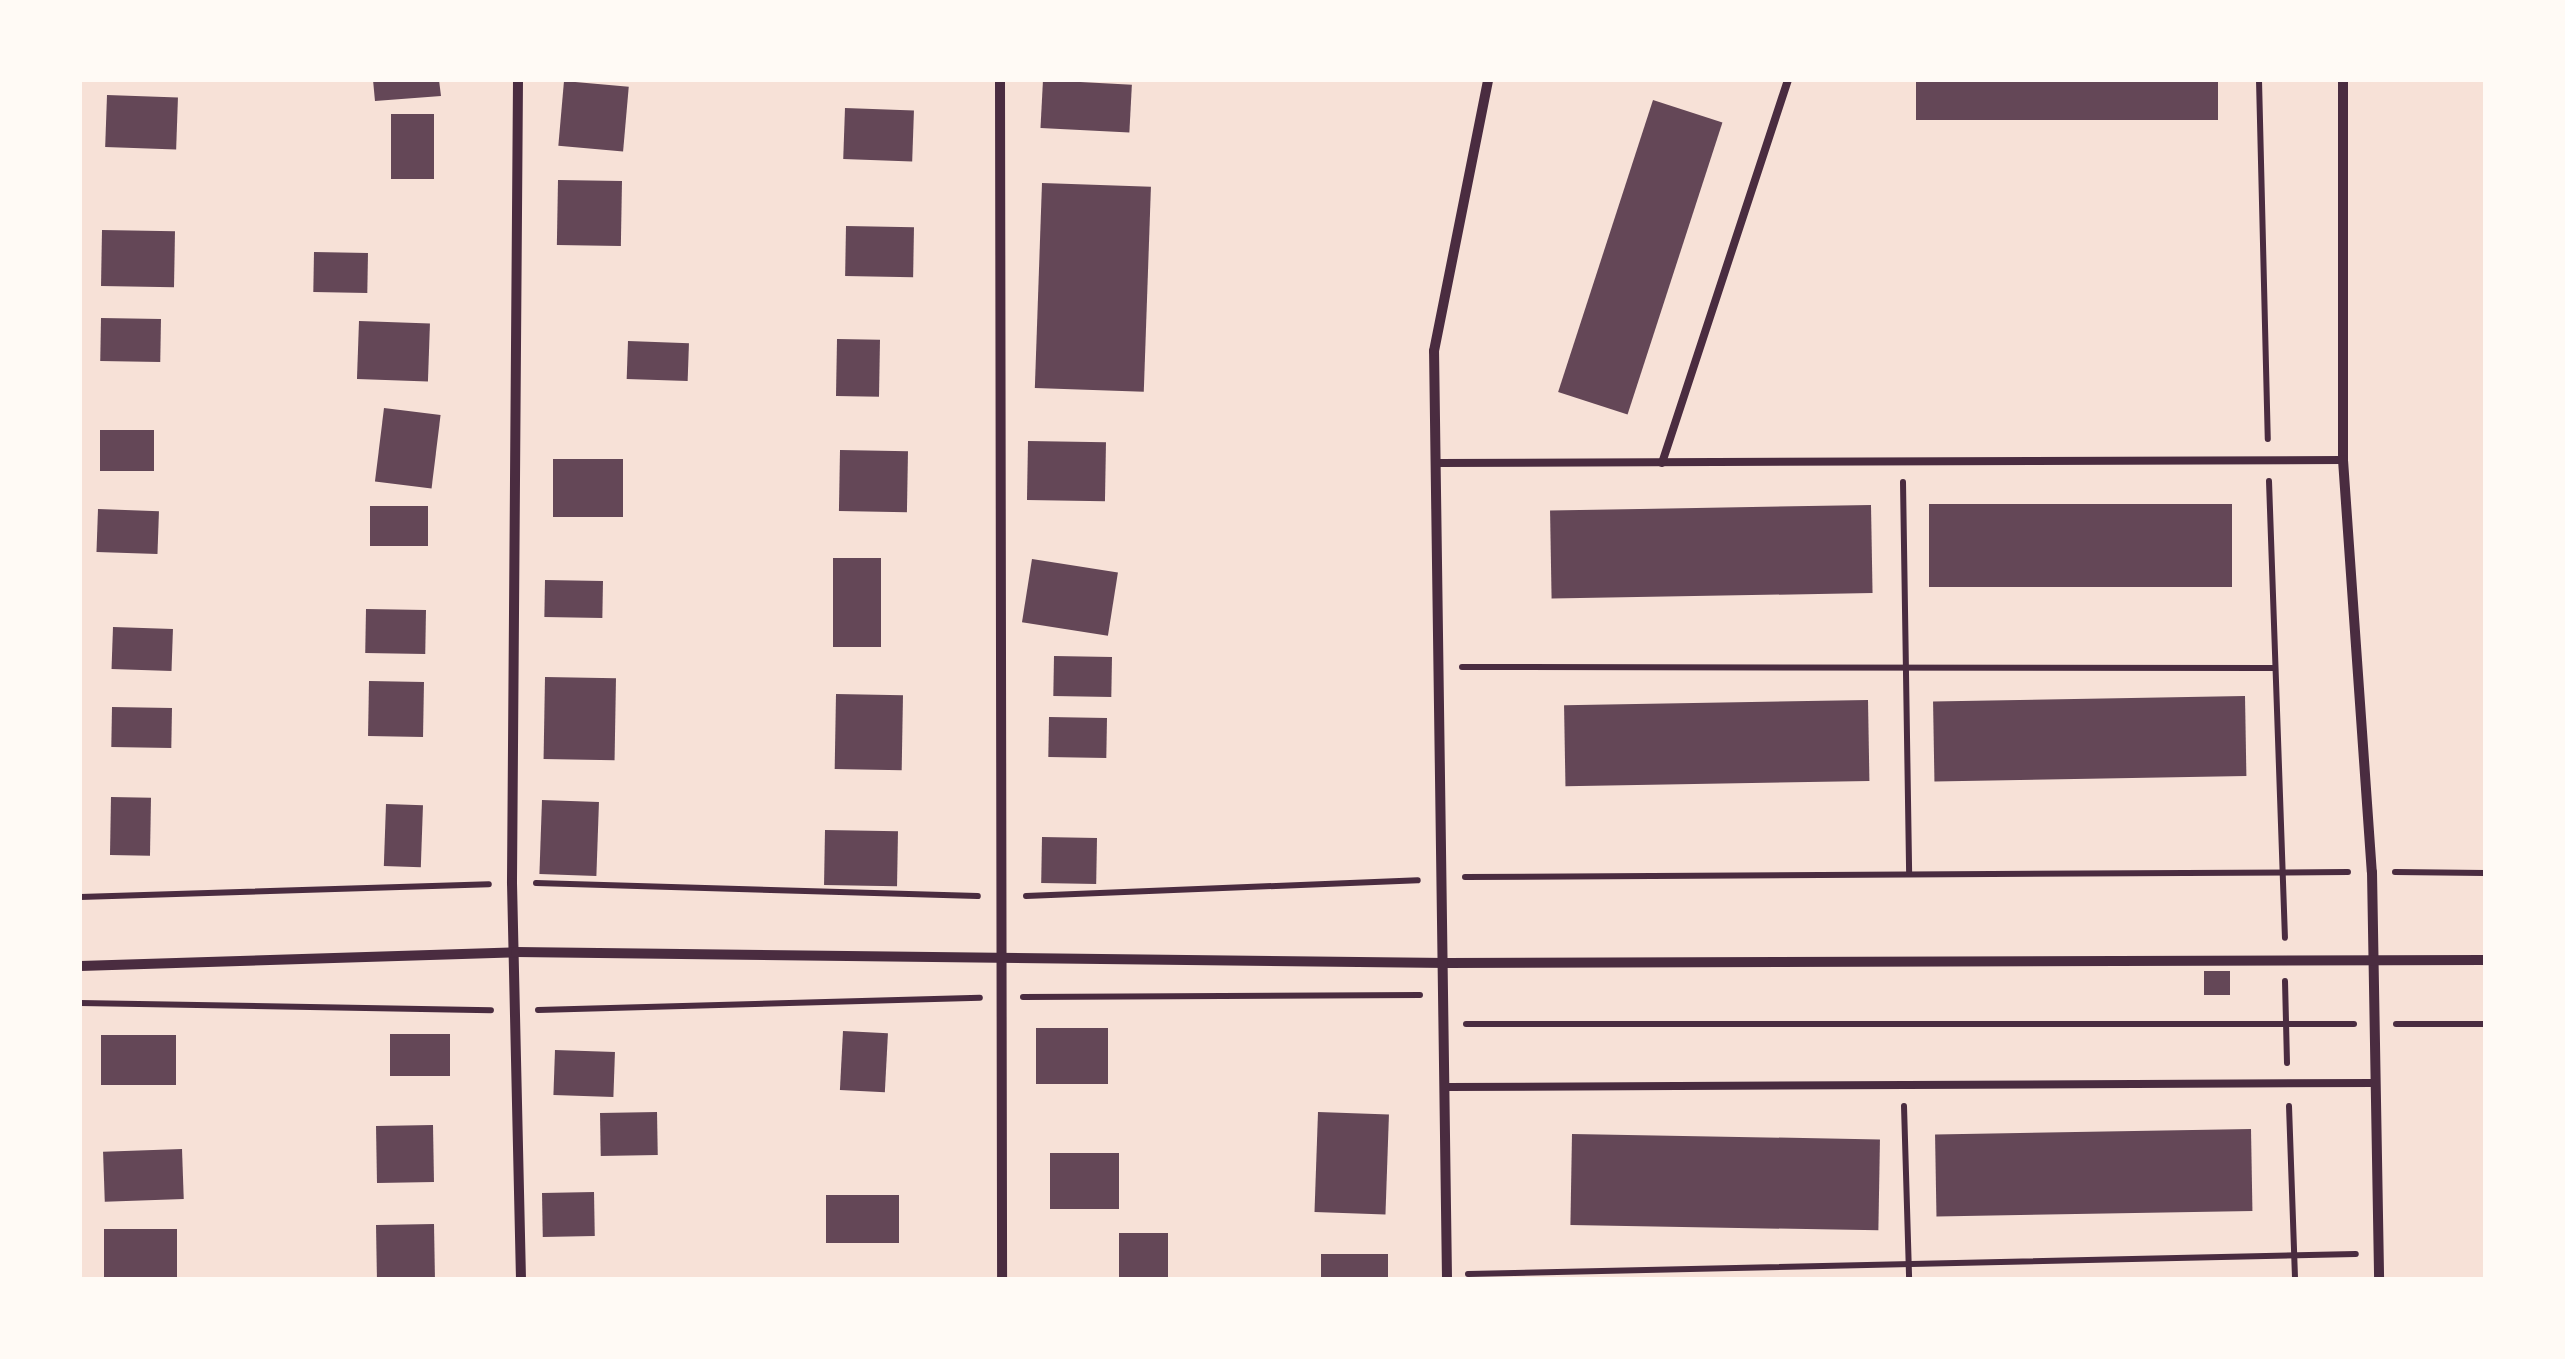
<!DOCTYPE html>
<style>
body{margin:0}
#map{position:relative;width:2565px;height:1359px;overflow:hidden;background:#f7e1d7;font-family:Raleway,sans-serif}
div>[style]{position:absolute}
.building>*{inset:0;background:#644757;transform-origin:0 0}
.path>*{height:6px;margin:-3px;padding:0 3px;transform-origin:3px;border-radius:3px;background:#4a2c40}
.service>*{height:8px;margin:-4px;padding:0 4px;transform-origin:4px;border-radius:4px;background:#4a2c40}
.minor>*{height:10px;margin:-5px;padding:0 5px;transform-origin:5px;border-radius:5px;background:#4a2c40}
span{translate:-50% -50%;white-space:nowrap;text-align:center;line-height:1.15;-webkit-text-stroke:8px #fffaf5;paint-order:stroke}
.frame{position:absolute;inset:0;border:82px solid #fffaf5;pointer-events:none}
</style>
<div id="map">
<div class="building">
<i style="clip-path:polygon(373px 80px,439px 80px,441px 96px,375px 101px)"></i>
<i style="left:1043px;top:80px;width:89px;height:48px;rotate:3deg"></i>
<i style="left:1916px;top:80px;width:302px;height:40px"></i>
<i style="left:564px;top:81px;width:65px;height:65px;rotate:5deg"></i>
<i style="left:107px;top:95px;width:71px;height:52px;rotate:2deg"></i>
<i style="left:1653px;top:100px;width:73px;height:307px;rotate:18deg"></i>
<i style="left:845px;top:108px;width:69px;height:51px;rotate:2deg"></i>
<i style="left:391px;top:114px;width:43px;height:65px"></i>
<i style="left:558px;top:180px;width:64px;height:65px;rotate:1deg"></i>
<i style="left:1042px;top:183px;width:109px;height:205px;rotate:2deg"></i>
<i style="left:846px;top:226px;width:68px;height:50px;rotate:1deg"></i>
<i style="left:102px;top:230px;width:73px;height:56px;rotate:1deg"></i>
<i style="left:314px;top:252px;width:54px;height:40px;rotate:1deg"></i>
<i style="left:101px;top:318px;width:60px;height:43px;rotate:1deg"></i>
<i style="left:359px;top:321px;width:71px;height:58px;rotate:2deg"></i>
<i style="left:837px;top:339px;width:43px;height:57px;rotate:1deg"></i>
<i style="left:628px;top:341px;width:61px;height:38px;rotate:2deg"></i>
<i style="left:384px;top:408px;width:57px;height:74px;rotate:7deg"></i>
<i style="left:100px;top:430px;width:54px;height:41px"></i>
<i style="left:1028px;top:441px;width:78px;height:59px;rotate:1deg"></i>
<i style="left:840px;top:450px;width:68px;height:61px;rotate:1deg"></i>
<i style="left:553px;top:459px;width:70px;height:58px"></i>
<i style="left:1929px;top:504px;width:303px;height:83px"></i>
<i style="left:1871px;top:505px;width:88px;height:321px;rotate:89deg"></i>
<i style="left:370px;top:506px;width:58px;height:40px"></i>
<i style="left:98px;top:509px;width:61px;height:43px;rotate:2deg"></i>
<i style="left:833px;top:558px;width:48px;height:89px"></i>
<i style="left:1032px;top:559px;width:87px;height:64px;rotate:9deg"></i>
<i style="left:545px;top:580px;width:58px;height:37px;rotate:1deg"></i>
<i style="left:366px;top:609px;width:60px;height:44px;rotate:1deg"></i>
<i style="left:113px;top:627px;width:60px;height:42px;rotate:2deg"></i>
<i style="left:1054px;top:656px;width:58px;height:40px;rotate:1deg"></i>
<i style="left:545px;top:677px;width:71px;height:82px;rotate:1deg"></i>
<i style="left:369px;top:681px;width:55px;height:55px;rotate:1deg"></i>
<i style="left:836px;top:694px;width:67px;height:75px;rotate:1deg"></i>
<i style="left:2245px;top:696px;width:80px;height:312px;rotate:89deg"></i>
<i style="left:1868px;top:700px;width:81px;height:304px;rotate:89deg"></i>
<i style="left:112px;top:707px;width:60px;height:40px;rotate:1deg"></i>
<i style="left:1049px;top:717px;width:58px;height:40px;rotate:1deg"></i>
<i style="left:111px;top:797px;width:40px;height:58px;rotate:1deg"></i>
<i style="left:542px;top:800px;width:57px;height:74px;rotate:2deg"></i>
<i style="left:386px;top:804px;width:37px;height:62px;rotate:2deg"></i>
<i style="left:825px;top:830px;width:73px;height:55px;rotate:1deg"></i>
<i style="left:1042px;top:837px;width:55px;height:46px;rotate:1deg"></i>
<i style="left:2204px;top:971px;width:26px;height:24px"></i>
<i style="left:1036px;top:1028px;width:72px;height:56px"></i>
<i style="left:843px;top:1031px;width:45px;height:59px;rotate:3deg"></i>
<i style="left:390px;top:1034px;width:60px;height:42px"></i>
<i style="left:176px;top:1035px;width:50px;height:75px;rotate:90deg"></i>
<i style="left:555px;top:1050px;width:60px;height:45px;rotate:2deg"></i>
<i style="left:657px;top:1112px;width:43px;height:57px;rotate:89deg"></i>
<i style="left:1318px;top:1112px;width:71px;height:100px;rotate:2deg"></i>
<i style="left:433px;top:1125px;width:57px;height:57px;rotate:89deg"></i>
<i style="left:2251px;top:1129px;width:82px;height:316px;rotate:89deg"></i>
<i style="left:1572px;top:1134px;width:308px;height:91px;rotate:1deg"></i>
<i style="left:182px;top:1149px;width:50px;height:79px;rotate:88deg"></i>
<i style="left:1050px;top:1153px;width:69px;height:56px"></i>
<i style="left:594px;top:1192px;width:44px;height:52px;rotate:89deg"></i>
<i style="left:899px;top:1195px;width:48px;height:73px;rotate:90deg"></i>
<i style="left:434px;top:1224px;width:55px;height:58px;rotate:89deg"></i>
<i style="left:177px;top:1229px;width:50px;height:73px;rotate:90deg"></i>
<i style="left:1168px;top:1233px;width:46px;height:49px;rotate:90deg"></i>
<i style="left:1321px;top:1254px;width:67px;height:25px"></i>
</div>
<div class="path">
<i style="left:2259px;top:80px;width:359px;rotate:88.6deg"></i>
<i style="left:2269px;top:481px;width:457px;rotate:88deg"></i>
<i style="left:1903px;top:482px;width:392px;rotate:89.1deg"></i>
<i style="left:1462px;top:667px;width:811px;rotate:0.07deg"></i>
<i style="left:2395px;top:872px;width:90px;rotate:0.6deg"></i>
<i style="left:1465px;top:877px;width:883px;rotate:-0.32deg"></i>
<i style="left:536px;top:883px;width:442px;rotate:1.7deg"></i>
<i style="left:1026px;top:896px;width:392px;rotate:-2.3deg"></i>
<i style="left:80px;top:897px;width:409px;rotate:-1.8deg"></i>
<i style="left:2285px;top:981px;width:82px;rotate:88.6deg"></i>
<i style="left:1023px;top:997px;width:397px;rotate:-0.3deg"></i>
<i style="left:80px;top:1003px;width:411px;rotate:1deg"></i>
<i style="left:538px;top:1010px;width:442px;rotate:-1.6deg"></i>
<i style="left:1466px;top:1024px;width:888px"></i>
<i style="left:2396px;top:1024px;width:89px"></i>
<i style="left:1904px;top:1106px;width:173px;rotate:88.3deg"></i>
<i style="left:2289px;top:1106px;width:173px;rotate:88deg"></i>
<i style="left:1468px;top:1274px;width:888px;rotate:-1.29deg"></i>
</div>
<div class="service">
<i style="left:1438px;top:463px;width:905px;rotate:-0.19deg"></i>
<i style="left:1662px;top:463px;width:403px;rotate:-71.8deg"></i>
<i style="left:1447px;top:1087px;width:928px;rotate:-0.25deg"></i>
</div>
<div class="minor">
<i style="left:518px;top:80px;width:803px;rotate:90.43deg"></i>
<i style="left:512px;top:883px;width:396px;rotate:88.7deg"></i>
<i style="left:1000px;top:80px;width:1199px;rotate:89.9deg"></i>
<i style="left:2343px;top:80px;width:380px;rotate:90deg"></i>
<i style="left:2343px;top:460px;width:413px;rotate:86deg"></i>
<i style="left:2372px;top:872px;width:407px;rotate:89deg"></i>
<i style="left:80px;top:966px;width:436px;rotate:-1.8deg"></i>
<i style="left:516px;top:952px;width:931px;rotate:0.68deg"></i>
<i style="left:1447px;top:963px;width:1038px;rotate:-0.17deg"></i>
<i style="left:1447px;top:1279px;width:928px;rotate:-90.8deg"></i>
<i style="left:1434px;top:351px;width:276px;rotate:-78.7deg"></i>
</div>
<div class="frame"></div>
</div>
